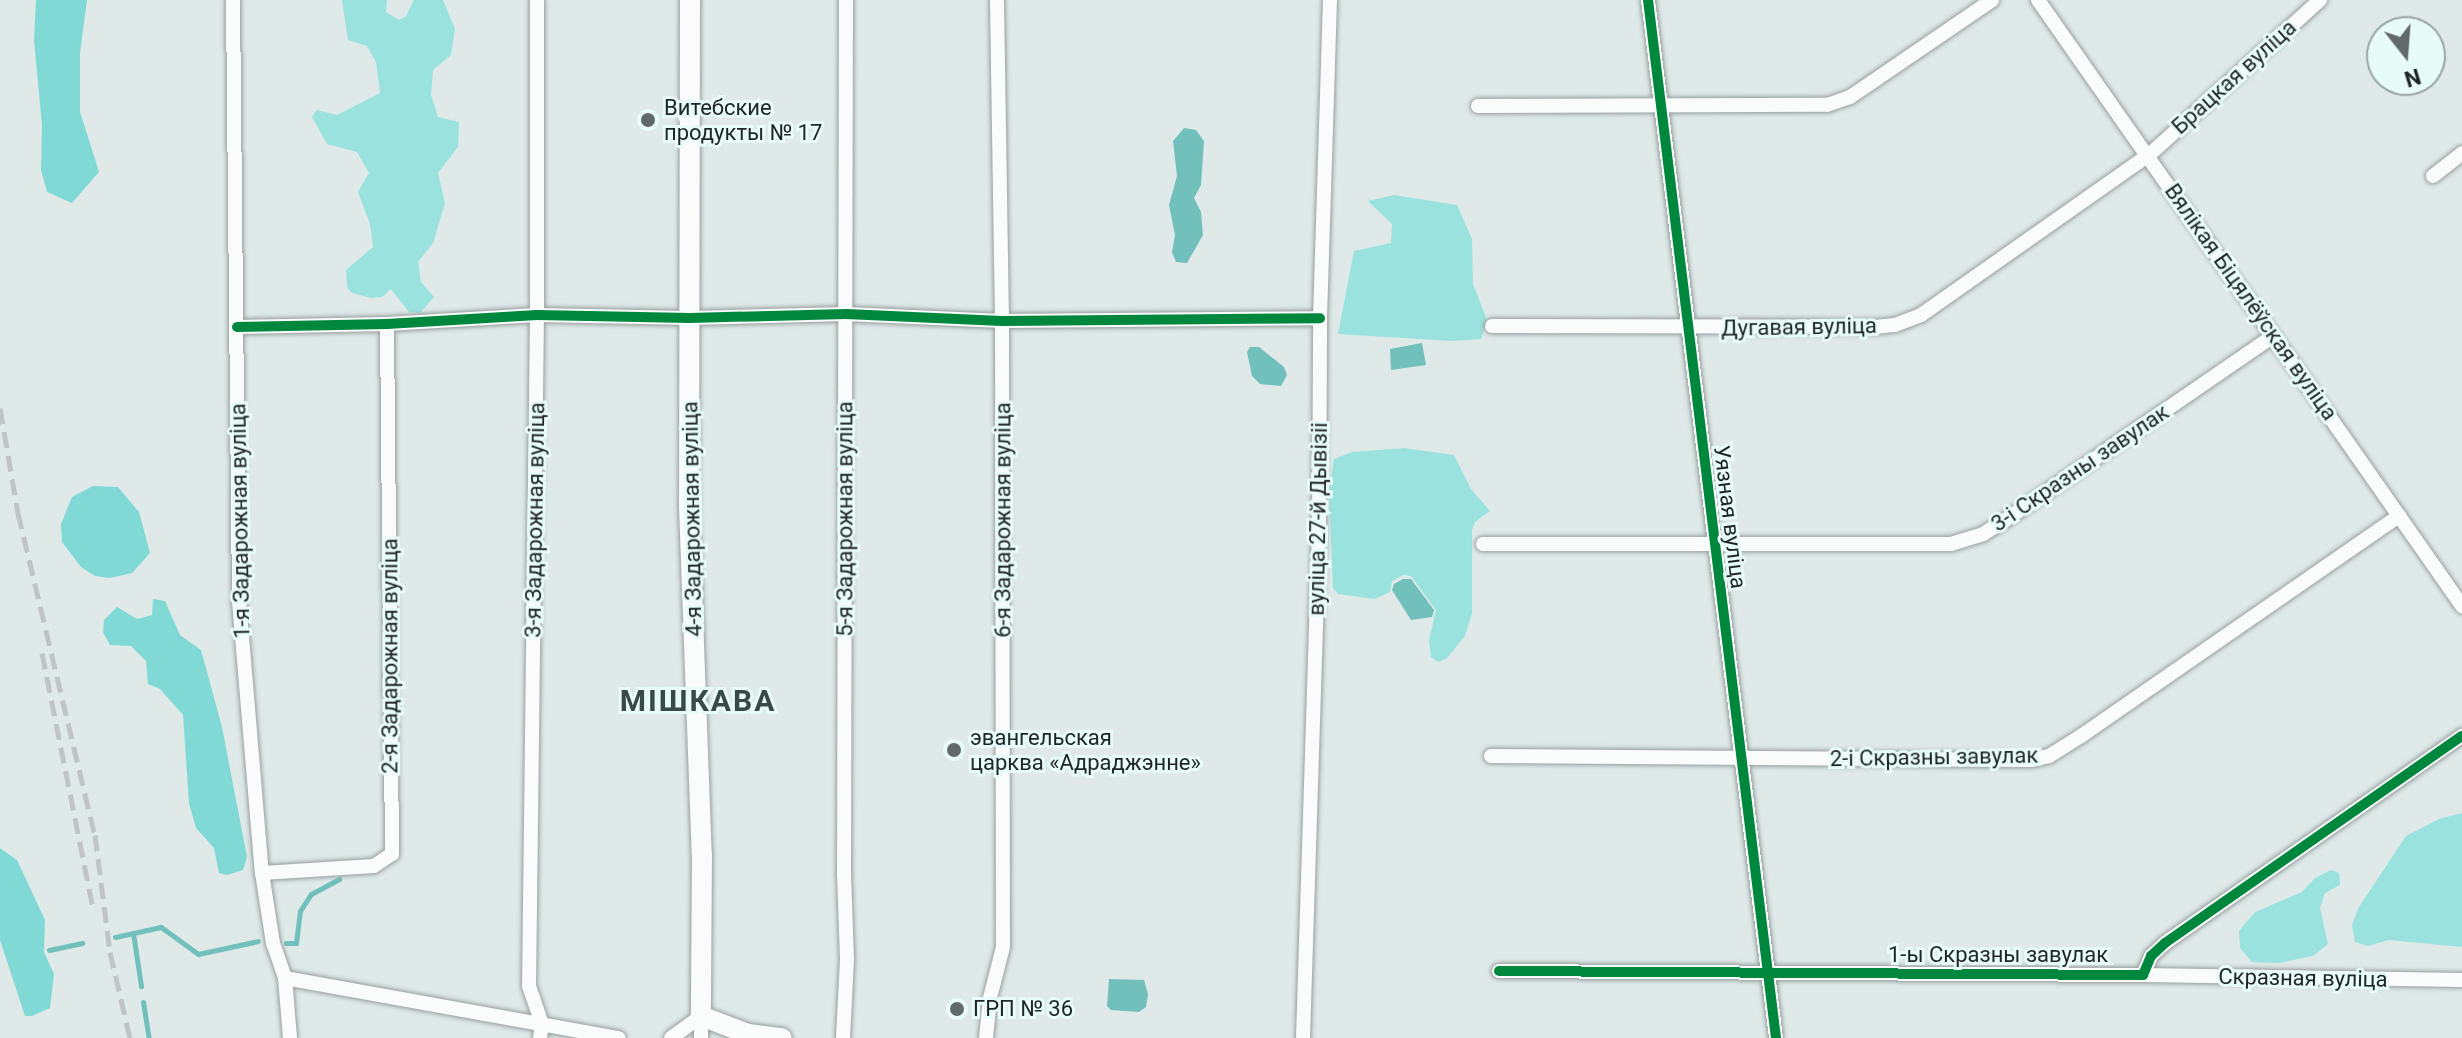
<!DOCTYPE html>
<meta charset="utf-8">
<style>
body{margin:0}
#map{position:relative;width:2462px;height:1038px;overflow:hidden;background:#dee9e8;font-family:Roboto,sans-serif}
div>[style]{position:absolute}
.green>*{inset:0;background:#9ae2de}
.forest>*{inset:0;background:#80d9d4}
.water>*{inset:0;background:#71c0bb}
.stream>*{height:5px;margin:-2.5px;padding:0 2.5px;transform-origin:2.5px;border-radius:2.5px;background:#71c0bb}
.roads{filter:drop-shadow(0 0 2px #98a09f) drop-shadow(0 0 2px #98a09f)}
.minor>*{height:14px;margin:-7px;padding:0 7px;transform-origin:7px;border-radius:7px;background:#fafcfc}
.secondary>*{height:20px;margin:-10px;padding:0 10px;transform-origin:10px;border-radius:10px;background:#fafcfc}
.rail>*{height:5px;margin-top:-2.5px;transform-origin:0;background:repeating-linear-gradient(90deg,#c1c4c4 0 16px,transparent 0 24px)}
.cycleway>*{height:10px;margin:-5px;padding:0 5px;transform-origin:5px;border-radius:5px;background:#00873e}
.dots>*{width:22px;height:22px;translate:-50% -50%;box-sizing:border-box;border:4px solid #e7fbf9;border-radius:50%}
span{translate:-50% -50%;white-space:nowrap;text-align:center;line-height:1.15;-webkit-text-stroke:6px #e7fbf9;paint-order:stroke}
.street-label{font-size:22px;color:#1e2524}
.poi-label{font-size:22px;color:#1e2524}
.left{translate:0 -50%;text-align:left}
.district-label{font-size:30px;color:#394947;font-weight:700;letter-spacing:2px}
.north{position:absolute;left:2366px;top:16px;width:80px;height:80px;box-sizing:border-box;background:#e7fbf9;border:2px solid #97a5a4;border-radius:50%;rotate:163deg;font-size:22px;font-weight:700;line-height:32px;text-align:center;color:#1e2524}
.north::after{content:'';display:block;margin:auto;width:28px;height:36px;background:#616a69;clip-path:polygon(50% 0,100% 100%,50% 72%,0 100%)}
</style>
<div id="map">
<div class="green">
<i style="clip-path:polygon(342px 0,387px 0,386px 12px,399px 20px,406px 16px,414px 0,443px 0,455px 29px,451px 55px,433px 70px,431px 95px,438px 117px,459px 122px,458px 147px,438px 173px,445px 203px,433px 243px,418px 262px,421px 282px,434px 297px,420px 313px,409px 312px,391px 289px,382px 297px,371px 298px,352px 293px,347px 287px,346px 270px,373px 247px,370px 224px,358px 192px,369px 173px,357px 152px,327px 144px,312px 117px,317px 110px,337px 115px,380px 93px,376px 62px,367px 46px,348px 40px)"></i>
<i style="clip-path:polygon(1394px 195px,1457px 205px,1472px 239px,1473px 284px,1487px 320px,1481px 339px,1452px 341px,1338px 334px,1354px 251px,1391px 243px,1392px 224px,1368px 201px)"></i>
<i style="clip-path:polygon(1404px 448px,1454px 455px,1471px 489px,1490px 511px,1475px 522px,1472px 530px,1472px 613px,1465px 636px,1447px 658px,1438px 662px,1431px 657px,1429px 640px,1436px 610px,1411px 576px,1403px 575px,1392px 581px,1390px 592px,1375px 599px,1338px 594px,1333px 588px,1329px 492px,1334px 459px,1352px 452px)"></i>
<i style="clip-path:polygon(2462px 813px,2462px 947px,2389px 940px,2368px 946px,2355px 942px,2352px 925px,2359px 907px,2406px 836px,2439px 819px)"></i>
<i style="clip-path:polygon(2331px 870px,2339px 873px,2340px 885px,2325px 893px,2320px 908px,2328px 944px,2313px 956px,2279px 963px,2252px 962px,2240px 948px,2239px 931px,2255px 912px,2302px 892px,2315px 878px)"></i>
</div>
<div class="forest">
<i style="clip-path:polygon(36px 0,87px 0,80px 53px,80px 112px,99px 172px,72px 203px,47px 192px,41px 170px,42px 125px,34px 40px)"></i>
<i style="clip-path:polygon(93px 486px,118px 487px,139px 512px,150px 553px,132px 573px,110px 578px,95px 576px,81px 567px,62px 542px,61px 524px,72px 497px)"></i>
<i style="clip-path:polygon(153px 599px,165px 601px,180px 635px,201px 650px,222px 727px,247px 857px,243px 870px,227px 875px,219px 873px,214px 848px,196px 828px,189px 803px,183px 715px,160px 689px,148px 684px,146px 661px,131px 646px,110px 645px,103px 632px,104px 620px,117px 607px,137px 619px,152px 615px)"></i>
<i style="clip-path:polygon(0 848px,17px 860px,45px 920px,44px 952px,54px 974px,50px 1008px,32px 1016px,25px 1016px,0 940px)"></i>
</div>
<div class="water">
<i style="clip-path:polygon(1184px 128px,1196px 130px,1204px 141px,1201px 185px,1194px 198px,1201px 212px,1203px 235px,1187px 263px,1176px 262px,1172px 252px,1175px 235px,1169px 205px,1177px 176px,1173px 141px)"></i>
<i style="clip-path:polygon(1422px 343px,1426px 365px,1391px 370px,1390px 349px)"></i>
<i style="clip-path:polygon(1250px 347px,1259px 347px,1284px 367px,1287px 375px,1281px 386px,1260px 384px,1252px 376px,1247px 352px)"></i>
<i style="clip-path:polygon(1403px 579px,1411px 579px,1434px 610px,1432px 617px,1411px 620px,1392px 590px,1394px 584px)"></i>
<i style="clip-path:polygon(1109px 979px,1144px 980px,1148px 994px,1146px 1007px,1139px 1012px,1111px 1010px,1107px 1006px)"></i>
</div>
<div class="stream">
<i style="left:133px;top:933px;width:54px;rotate:81.4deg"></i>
<i style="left:115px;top:937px;width:47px;rotate:-12.3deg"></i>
<i style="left:161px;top:927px;width:46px;rotate:36.1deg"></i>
<i style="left:198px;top:954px;width:61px;rotate:-12.2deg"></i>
<i style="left:286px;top:943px;width:10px"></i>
<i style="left:296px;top:943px;width:32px;rotate:-83deg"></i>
<i style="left:300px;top:911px;width:20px;rotate:-57deg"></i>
<i style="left:311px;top:894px;width:32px;rotate:-28deg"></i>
<i style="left:49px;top:950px;width:34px;rotate:-12deg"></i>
<i style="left:143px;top:1002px;width:36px;rotate:81deg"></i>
</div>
<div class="roads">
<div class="minor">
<i style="left:233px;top:0;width:601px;rotate:89.43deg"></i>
<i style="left:239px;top:601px;width:273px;rotate:85.2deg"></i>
<i style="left:262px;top:873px;width:71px;rotate:81.1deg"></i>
<i style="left:273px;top:943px;width:37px;rotate:71deg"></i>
<i style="left:285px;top:978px;width:60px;rotate:85.2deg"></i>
<i style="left:537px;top:0;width:315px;rotate:90deg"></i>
<i style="left:537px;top:315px;width:671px;rotate:90.68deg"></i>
<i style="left:529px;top:986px;width:40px;rotate:71.1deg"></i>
<i style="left:542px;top:1024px;width:14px;rotate:98deg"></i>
<i style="left:1648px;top:0;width:1046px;rotate:82.97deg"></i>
<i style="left:2038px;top:0;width:740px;rotate:55.02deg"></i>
<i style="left:1478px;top:106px;width:349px;rotate:-0.2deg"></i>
<i style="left:1827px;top:105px;width:24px;rotate:-19deg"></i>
<i style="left:1850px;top:97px;width:172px;rotate:-34.3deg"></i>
<i style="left:2433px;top:176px;width:37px;rotate:-38deg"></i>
<i style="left:1492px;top:326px;width:383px;rotate:0.1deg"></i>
<i style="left:1875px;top:327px;width:20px;rotate:-6deg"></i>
<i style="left:1895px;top:325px;width:28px;rotate:-21deg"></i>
<i style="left:1921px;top:315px;width:279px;rotate:-35.1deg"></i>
<i style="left:2149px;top:155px;width:231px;rotate:-42.2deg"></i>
<i style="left:237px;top:327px;width:150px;rotate:-1.1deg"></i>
<i style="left:387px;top:324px;width:150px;rotate:-3.4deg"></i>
<i style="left:537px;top:315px;width:153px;rotate:1.1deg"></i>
<i style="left:690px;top:318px;width:156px;rotate:-1.5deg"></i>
<i style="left:846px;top:314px;width:156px;rotate:2.6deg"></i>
<i style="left:1002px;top:321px;width:318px;rotate:-0.5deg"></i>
<i style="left:1483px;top:544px;width:468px"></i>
<i style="left:1951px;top:544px;width:34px;rotate:-17deg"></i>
<i style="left:1983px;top:534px;width:25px;rotate:-32deg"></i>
<i style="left:2004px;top:521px;width:326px;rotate:-34.5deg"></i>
<i style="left:1491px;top:756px;width:541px;rotate:0.42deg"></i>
<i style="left:2032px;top:760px;width:17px;rotate:-13deg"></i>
<i style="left:2049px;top:756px;width:38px;rotate:-32deg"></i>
<i style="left:2081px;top:736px;width:387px;rotate:-34.7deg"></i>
<i style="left:262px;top:873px;width:112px;rotate:-3.6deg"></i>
<i style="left:374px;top:866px;width:22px;rotate:-34deg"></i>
<i style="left:392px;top:854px;width:530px;rotate:-90.54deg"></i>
<i style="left:1499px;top:971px;width:644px;rotate:0.36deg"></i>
<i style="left:2143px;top:975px;width:21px;rotate:-67deg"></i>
<i style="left:2151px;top:956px;width:19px;rotate:-43deg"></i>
<i style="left:2165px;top:943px;width:362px;rotate:-34.9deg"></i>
<i style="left:2143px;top:975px;width:319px;rotate:0.9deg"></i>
<i style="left:285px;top:978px;width:339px;rotate:10.2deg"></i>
<i style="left:671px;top:1038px;width:37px;rotate:-36deg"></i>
<i style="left:701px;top:1038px;width:22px;rotate:-90deg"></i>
<i style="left:843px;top:1038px;width:79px;rotate:-87.1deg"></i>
<i style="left:847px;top:959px;width:84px;rotate:-92deg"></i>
<i style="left:844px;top:875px;width:875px;rotate:-89.87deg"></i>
<i style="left:986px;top:1038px;width:40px;rotate:-84.3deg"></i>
<i style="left:990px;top:998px;width:53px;rotate:-75.7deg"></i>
<i style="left:1003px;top:947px;width:626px;rotate:-90.09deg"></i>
<i style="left:1002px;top:321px;width:321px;rotate:-90.9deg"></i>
<i style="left:1303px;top:1038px;width:507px;rotate:-88.19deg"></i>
<i style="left:1319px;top:531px;width:213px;rotate:-89.7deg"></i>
<i style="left:1320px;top:318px;width:318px;rotate:-88.2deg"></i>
</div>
<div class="secondary">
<i style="left:690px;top:0;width:507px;rotate:90.11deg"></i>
<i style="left:689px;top:507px;width:347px;rotate:87.9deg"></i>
<i style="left:702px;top:854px;width:162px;rotate:90.4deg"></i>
<i style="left:701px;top:1016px;width:50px;rotate:21deg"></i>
<i style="left:748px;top:1034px;width:34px;rotate:7deg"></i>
</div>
</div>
<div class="rail">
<i style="left:0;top:408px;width:107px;rotate:80.3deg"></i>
<i style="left:18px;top:513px;width:331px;rotate:76.6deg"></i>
<i style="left:95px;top:835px;width:118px;rotate:82.7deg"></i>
<i style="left:110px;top:952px;width:88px;rotate:76.9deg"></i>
<i style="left:42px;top:653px;width:260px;rotate:78.7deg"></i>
</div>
<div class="cycleway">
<i style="left:1648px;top:0;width:1046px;rotate:82.97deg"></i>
<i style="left:237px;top:327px;width:150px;rotate:-1.1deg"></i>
<i style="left:387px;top:324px;width:150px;rotate:-3.4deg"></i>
<i style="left:537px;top:315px;width:153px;rotate:1.1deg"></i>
<i style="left:690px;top:318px;width:156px;rotate:-1.5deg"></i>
<i style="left:846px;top:314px;width:156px;rotate:2.6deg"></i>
<i style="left:1002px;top:321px;width:318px;rotate:-0.5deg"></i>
<i style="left:1499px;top:971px;width:644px;rotate:0.36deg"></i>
<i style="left:2143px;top:975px;width:21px;rotate:-67deg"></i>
<i style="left:2151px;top:956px;width:19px;rotate:-43deg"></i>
<i style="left:2165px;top:943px;width:362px;rotate:-34.9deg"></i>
</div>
<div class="dots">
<i style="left:648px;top:120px;background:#616a69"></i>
<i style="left:954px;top:750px;background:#616a69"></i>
<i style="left:957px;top:1009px;background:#616a69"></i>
</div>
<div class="street-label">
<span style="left:2234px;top:77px;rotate:-42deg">Брацкая вуліца</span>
<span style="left:2251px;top:302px;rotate:55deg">Вялікая Біцялёўская вуліца</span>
<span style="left:1799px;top:327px;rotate:-1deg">Дугавая вуліца</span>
<span style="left:2080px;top:468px;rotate:-34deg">3-і Скразны завулак</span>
<span style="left:1730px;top:517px;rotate:83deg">Уязная вуліца</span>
<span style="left:692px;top:519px;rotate:-91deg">4-я Задарожная вуліца</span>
<span style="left:845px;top:519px;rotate:-90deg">5-я Задарожная вуліца</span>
<span style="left:1318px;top:519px;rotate:-89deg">вуліца 27-й Дывізіі</span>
<span style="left:535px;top:520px;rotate:-89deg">3-я Задарожная вуліца</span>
<span style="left:1003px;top:520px;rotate:-90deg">6-я Задарожная вуліца</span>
<span style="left:240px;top:521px;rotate:-91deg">1-я Задарожная вуліца</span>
<span style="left:390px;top:656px;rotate:-90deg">2-я Задарожная вуліца</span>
<span style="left:1934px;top:757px;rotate:-1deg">2-і Скразны завулак</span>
<span style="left:1998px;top:955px">1-ы Скразны завулак</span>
<span style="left:2303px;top:978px;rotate:1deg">Скразная вуліца</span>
</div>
<div class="poi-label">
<span class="left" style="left:664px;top:120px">Витебские<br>продукты № 17</span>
<span class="left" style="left:970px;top:750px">эвангельская<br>царква «Адраджэнне»</span>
<span class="left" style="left:973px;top:1009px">ГРП № 36</span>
</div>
<div class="district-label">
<span style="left:698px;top:701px">МІШКАВА</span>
</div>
<div class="north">N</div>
</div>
